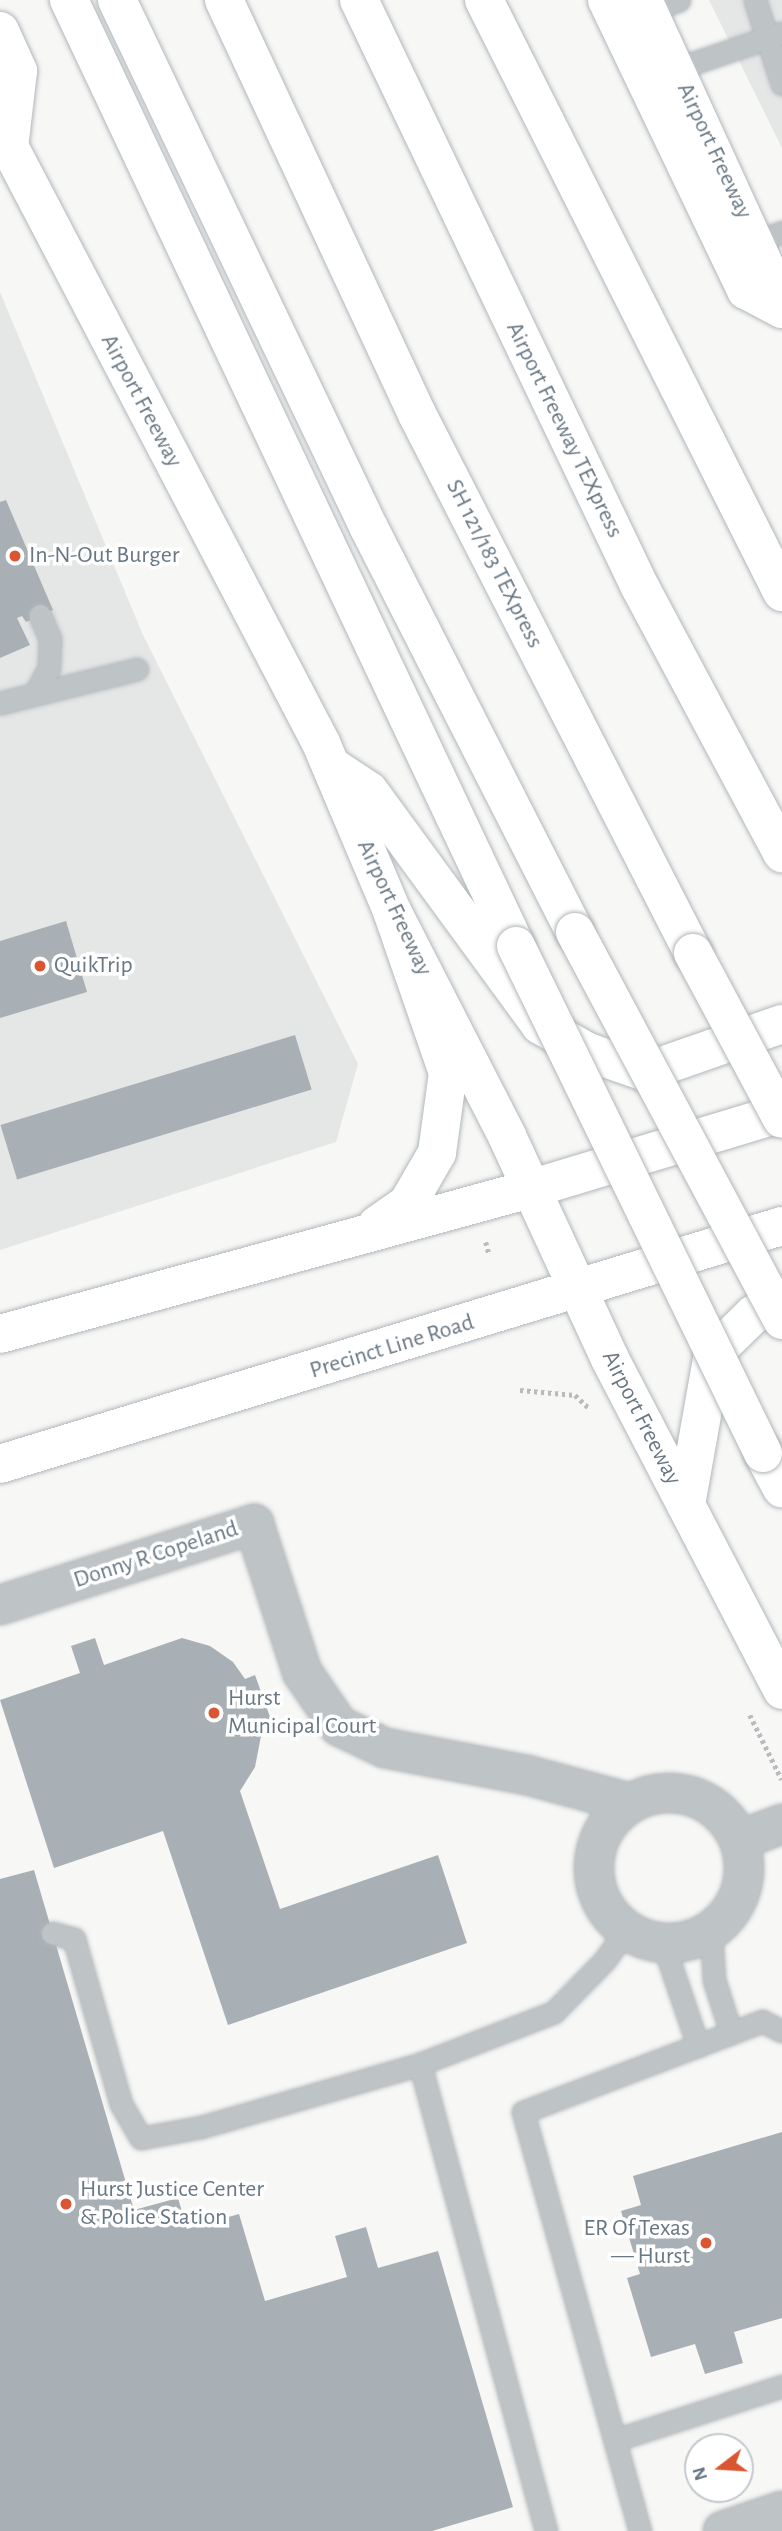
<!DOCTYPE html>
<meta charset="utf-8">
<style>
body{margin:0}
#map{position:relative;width:782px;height:2531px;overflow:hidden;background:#f7f7f5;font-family:"Alegreya Sans",sans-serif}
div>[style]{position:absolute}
.built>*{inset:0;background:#e5e6e6}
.building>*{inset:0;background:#a8b0b5;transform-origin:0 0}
.path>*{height:4.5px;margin-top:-2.25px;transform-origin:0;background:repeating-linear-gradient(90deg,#b9bcbe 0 3.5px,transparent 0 7px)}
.roads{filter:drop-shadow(0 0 2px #b1b7bb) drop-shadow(0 0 2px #b1b7bb)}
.lane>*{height:21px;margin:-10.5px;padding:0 10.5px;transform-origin:10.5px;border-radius:10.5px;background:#bec3c6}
.street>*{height:38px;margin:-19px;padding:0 19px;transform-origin:19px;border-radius:19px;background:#bec3c6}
.street>.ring{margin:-19px;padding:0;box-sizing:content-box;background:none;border:38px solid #bec3c6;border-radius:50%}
.secondary>*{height:38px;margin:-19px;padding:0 19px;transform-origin:19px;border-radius:19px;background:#fff}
.primary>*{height:38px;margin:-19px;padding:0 19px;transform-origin:19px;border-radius:19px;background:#fff}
.highway>*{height:38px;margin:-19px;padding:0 19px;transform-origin:19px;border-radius:19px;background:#fff}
.bridges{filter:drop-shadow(0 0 2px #b2b6b9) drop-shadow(0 0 2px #b2b6b9)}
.highway-bridge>*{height:38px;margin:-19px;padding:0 19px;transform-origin:19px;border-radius:19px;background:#fff}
.dots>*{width:19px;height:19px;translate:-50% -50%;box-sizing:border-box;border:4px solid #fff;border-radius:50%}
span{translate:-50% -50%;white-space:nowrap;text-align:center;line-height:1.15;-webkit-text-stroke:7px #fff;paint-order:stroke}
.street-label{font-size:24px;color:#687884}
.poi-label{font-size:24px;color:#687884}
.left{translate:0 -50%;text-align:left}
.right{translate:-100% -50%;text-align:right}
.north{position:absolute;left:684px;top:2433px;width:70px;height:70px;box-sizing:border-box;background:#fff;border:2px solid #c3c9ce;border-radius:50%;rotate:253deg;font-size:19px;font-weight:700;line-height:28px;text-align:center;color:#687884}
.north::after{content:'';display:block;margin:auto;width:24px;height:32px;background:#da5632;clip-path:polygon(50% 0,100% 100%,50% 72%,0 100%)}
</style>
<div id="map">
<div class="built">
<i style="clip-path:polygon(709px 0,782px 0,782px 148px)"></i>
<i style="clip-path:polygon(0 292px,143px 635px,358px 1064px,336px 1142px,0 1250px)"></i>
</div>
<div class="building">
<i style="clip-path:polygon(6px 500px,53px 610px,26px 622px,22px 616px,17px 618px,30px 645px,0 658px,0 502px)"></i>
<i style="clip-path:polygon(66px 921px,87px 992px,0 1018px,0 941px)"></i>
<i style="left:295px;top:1035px;width:57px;height:308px;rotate:73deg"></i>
<i style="clip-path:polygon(95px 1638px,104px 1665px,182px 1638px,210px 1646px,233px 1662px,245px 1679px,255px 1675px,275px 1731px,261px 1736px,255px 1767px,240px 1791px,280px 1909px,438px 1855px,467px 1943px,228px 2025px,163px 1831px,54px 1868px,0 1700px,80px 1673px,71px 1646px)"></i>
<i style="clip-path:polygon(34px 1870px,134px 2210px,178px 2198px,187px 2229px,239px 2214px,265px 2301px,347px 2277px,335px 2236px,366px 2227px,378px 2268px,438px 2251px,513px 2507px,432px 2531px,0 2531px,0 1879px)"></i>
<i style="clip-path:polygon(782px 2132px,782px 2318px,734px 2332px,743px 2363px,705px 2374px,695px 2344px,651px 2357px,627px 2278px,640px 2274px,621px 2211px,641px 2205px,633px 2176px)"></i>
</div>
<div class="path">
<i style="left:486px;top:1242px;width:12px;rotate:76deg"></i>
<i style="left:520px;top:1390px;width:55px;rotate:5.2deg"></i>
<i style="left:575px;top:1395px;width:18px;rotate:43deg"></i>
<i style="left:750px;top:1715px;width:72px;rotate:63.8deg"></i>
</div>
<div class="roads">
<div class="lane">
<i style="left:755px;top:0;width:88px;rotate:72.2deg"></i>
<i style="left:649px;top:11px;width:32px;rotate:-20deg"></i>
<i style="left:676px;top:69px;width:112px;rotate:-18.8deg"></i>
<i style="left:756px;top:242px;width:28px;rotate:-21deg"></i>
<i style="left:35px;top:694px;width:30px;rotate:-62deg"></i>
<i style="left:49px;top:668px;width:29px;rotate:-88deg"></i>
<i style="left:50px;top:639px;width:26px;rotate:-113deg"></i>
<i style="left:0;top:703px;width:141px;rotate:-13.9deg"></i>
<i style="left:711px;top:1932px;width:48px;rotate:86.4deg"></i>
<i style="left:714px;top:1980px;width:56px;rotate:72.2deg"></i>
<i style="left:52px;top:1933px;width:23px;rotate:15deg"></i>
<i style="left:74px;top:1939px;width:172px;rotate:74.1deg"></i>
<i style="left:121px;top:2104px;width:39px;rotate:60deg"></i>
<i style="left:141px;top:2138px;width:61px;rotate:-10.4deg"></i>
<i style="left:201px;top:2127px;width:228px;rotate:-16deg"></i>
<i style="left:420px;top:2064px;width:484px;rotate:74.9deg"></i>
<i style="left:663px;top:1943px;width:109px;rotate:71.2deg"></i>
<i style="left:420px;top:2064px;width:144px;rotate:-21.2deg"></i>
<i style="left:554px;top:2012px;width:71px;rotate:-45.6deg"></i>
<i style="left:604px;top:1961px;width:37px;rotate:-54deg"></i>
<i style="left:615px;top:2440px;width:176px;rotate:-17.9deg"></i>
<i style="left:640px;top:2531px;width:435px;rotate:-105.6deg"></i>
<i style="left:523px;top:2112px;width:256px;rotate:-20.8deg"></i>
<i style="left:762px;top:2021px;width:22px;rotate:27deg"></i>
</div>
<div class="street">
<i style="left:0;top:1605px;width:267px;rotate:-17.7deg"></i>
<i style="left:254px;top:1524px;width:156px;rotate:72deg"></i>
<i style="left:302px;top:1672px;width:65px;rotate:55.6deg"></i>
<i style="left:339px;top:1726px;width:51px;rotate:25.6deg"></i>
<i style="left:385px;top:1748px;width:145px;rotate:10.8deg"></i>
<i style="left:527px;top:1775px;width:107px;rotate:15.2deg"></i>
<i class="ring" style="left:594px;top:1793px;width:112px;height:112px"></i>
<i style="left:740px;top:1840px;width:45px;rotate:-20.9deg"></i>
<i style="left:723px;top:2531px;width:62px;rotate:-18.7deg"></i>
</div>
<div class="secondary">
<i style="left:643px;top:0;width:333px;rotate:65.4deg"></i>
<i style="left:0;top:129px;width:693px;rotate:62.4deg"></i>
<i style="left:321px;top:743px;width:182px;rotate:67.1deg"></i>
<i style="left:392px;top:911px;width:253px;rotate:62.9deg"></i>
<i style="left:507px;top:1136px;width:246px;rotate:65.2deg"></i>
<i style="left:610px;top:1359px;width:373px;rotate:62.5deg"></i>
<i style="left:331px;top:766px;width:45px;rotate:33.3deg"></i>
<i style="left:369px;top:791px;width:290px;rotate:53.8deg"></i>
<i style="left:540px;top:1025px;width:55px;rotate:29.4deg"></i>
<i style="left:588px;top:1052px;width:60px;rotate:19.3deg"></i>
<i style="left:645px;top:1072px;width:145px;rotate:-19.3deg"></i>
<i style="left:686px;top:1505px;width:153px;rotate:-79.9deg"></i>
<i style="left:713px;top:1354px;width:57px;rotate:-44.3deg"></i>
<i style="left:754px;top:1314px;width:29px;rotate:-18deg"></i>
</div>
<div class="primary">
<i style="left:377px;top:1225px;width:38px;rotate:-35deg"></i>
<i style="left:408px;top:1203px;width:58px;rotate:-59.9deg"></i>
<i style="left:437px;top:1153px;width:81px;rotate:-82.2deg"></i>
<i style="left:448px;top:1073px;width:171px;rotate:-109.1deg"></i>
<i style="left:0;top:1334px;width:549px;rotate:-15.3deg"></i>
<i style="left:530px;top:1189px;width:263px;rotate:-16.8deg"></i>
<i style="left:0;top:1464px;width:817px;rotate:-16.93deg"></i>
</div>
<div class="highway">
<i style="left:69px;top:0;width:1046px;rotate:64.71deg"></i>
<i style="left:117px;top:0;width:585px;rotate:64.49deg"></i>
<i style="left:369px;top:528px;width:453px;rotate:63deg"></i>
<i style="left:224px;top:0;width:457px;rotate:65deg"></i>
<i style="left:417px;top:414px;width:606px;rotate:62.88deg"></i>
<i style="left:359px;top:0;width:651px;rotate:64.42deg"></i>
<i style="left:640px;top:587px;width:302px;rotate:61.9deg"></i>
<i style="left:484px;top:0;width:663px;rotate:63.28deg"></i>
<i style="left:607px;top:0;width:322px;rotate:64.4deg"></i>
<i style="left:746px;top:290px;width:41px;rotate:27.8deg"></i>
<i style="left:0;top:31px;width:44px;rotate:65.8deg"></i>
<i style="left:18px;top:71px;width:78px;rotate:96.7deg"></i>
<i style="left:763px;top:1453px;width:40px;rotate:62deg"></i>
</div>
</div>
<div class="bridges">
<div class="highway-bridge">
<i style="left:575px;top:932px;width:440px;rotate:61.9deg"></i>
<i style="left:516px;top:946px;width:564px;rotate:64.03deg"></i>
<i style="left:693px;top:953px;width:188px;rotate:61.8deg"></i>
</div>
</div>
<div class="dots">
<i style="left:15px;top:556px;background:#da5632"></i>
<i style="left:40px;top:966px;background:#da5632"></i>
<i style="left:214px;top:1713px;background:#da5632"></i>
<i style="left:66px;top:2204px;background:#da5632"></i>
<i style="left:706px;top:2243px;background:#da5632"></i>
</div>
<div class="street-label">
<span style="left:714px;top:151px;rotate:65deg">Airport Freeway</span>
<span style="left:141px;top:401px;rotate:62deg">Airport Freeway</span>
<span style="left:564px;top:430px;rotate:64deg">Airport Freeway TEXpress</span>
<span style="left:494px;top:564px;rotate:63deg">SH 121/183 TEXpress</span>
<span style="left:394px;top:908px;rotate:65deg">Airport Freeway</span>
<span style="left:392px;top:1347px;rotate:-17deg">Precinct Line Road</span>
<span style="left:641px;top:1418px;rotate:63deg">Airport Freeway</span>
<span style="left:156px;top:1555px;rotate:-18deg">Donny R Copeland</span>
</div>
<div class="poi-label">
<span class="left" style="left:29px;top:556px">In-N-Out Burger</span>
<span class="left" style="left:54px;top:966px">QuikTrip</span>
<span class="left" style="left:228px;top:1713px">Hurst<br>Municipal Court</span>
<span class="left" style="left:80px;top:2204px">Hurst Justice Center<br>&amp; Police Station</span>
<span class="right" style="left:690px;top:2243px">ER Of Texas<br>— Hurst</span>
</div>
<div class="north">N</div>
</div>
